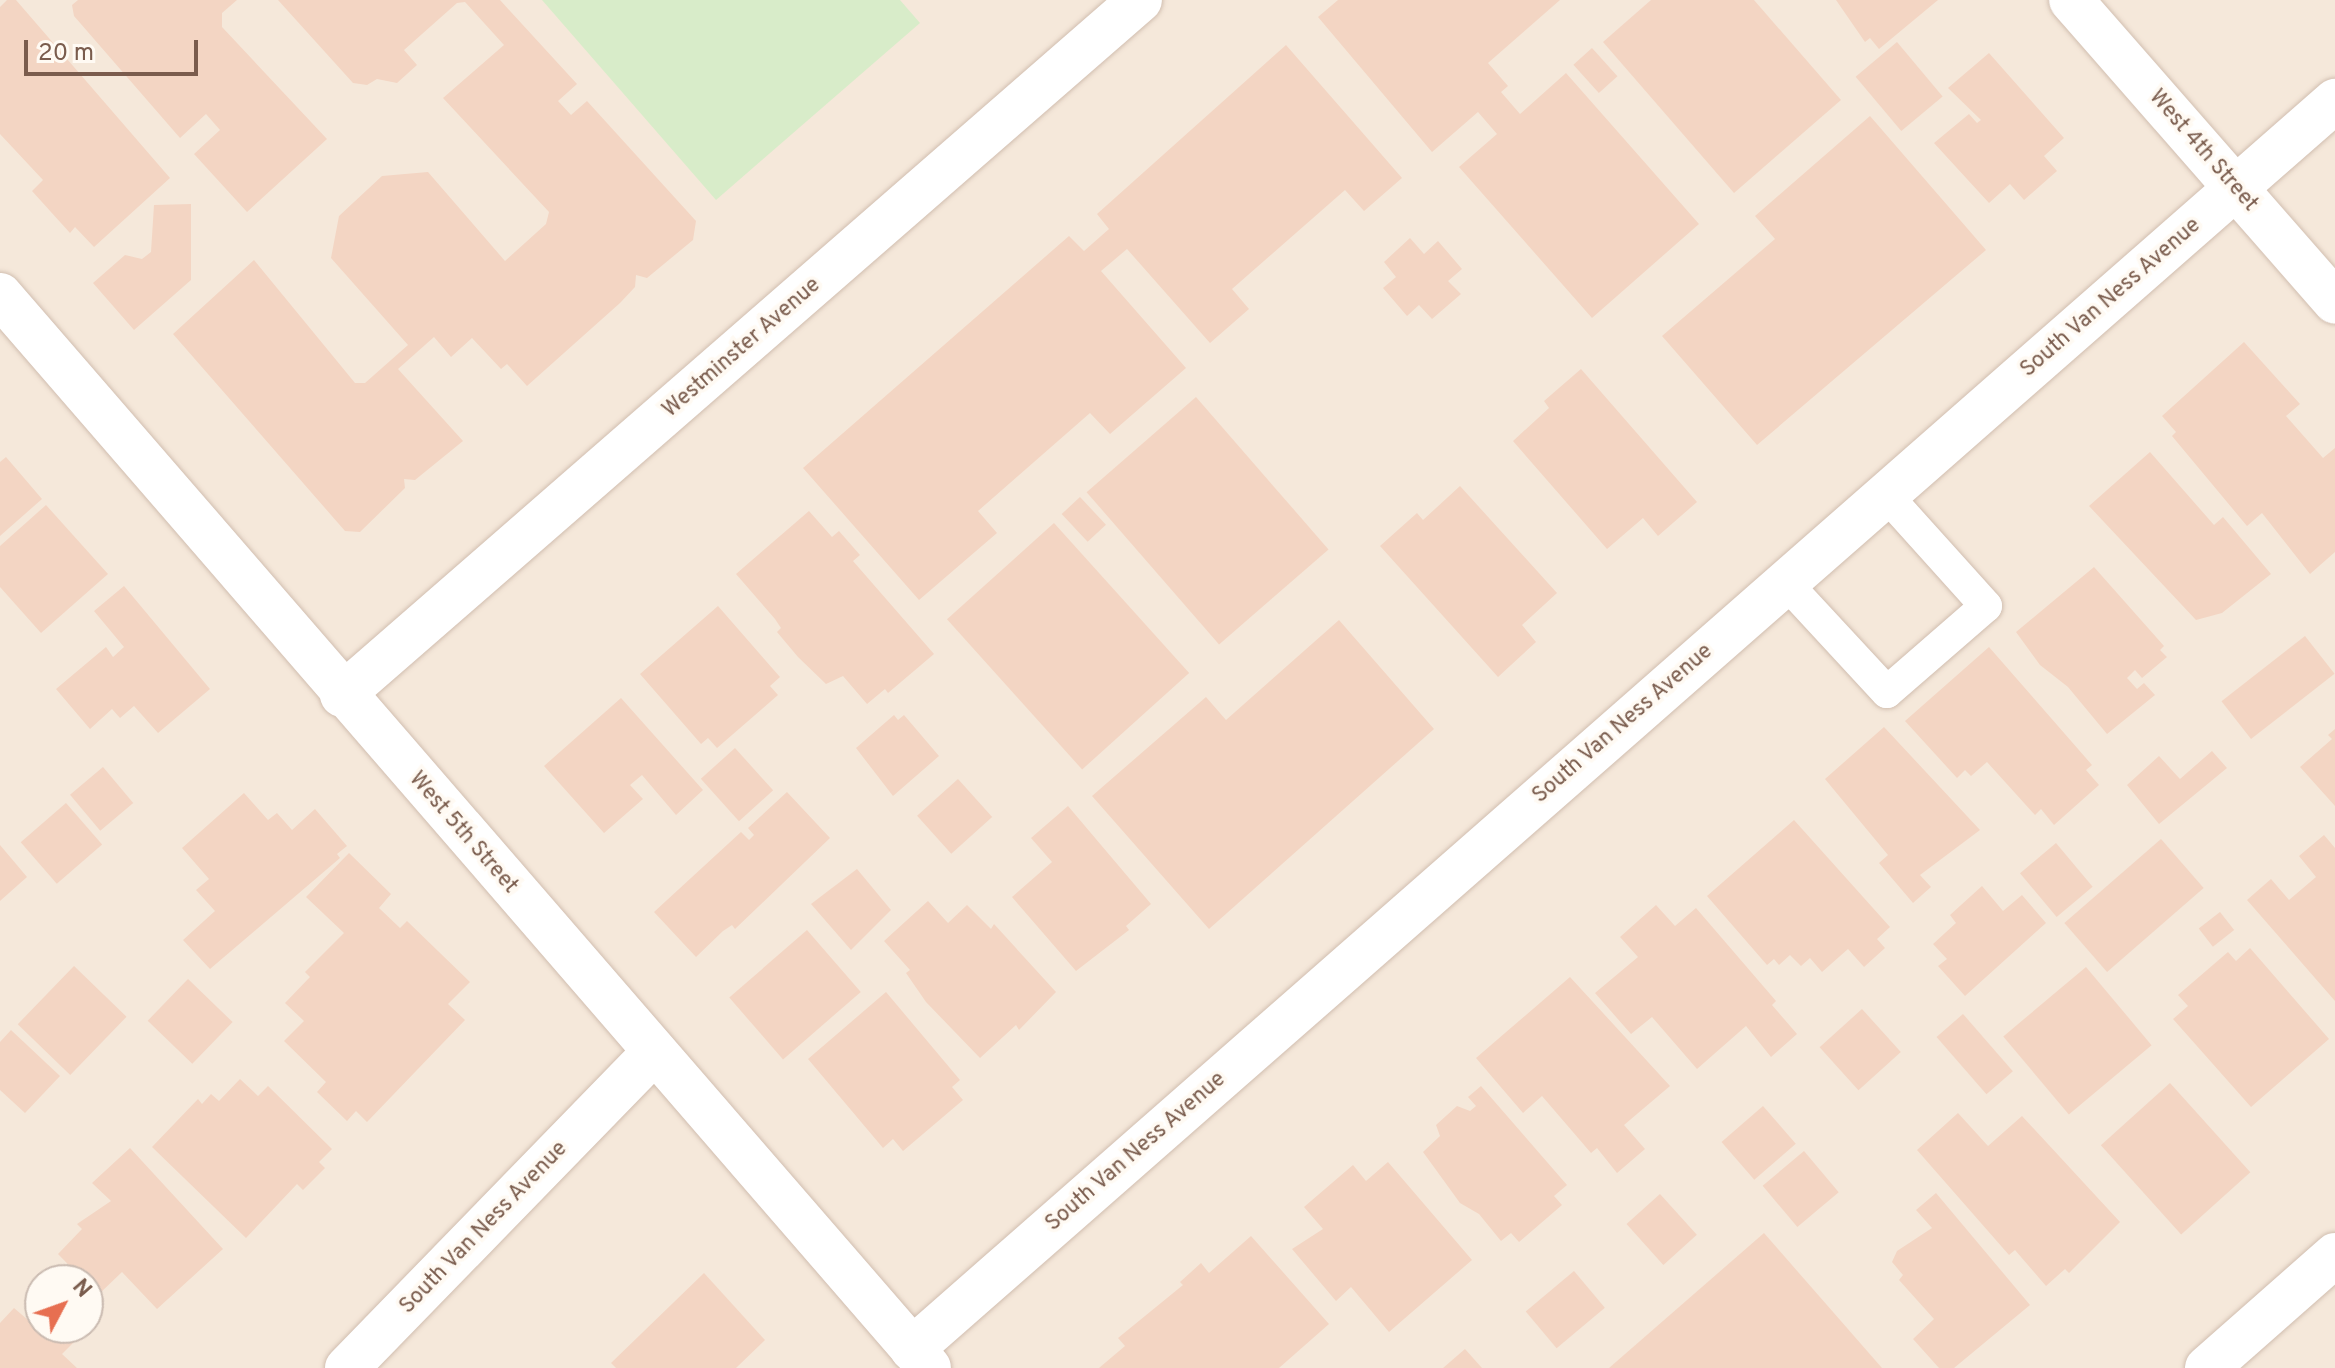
<!DOCTYPE html>
<style>
body{margin:0}
#map{position:relative;width:2335px;height:1368px;overflow:hidden;background:#fdf6ec;font-family:Overpass,sans-serif}
div>[style]{position:absolute}
.residential>*{inset:0;background:#f5e8da}
.green>*{inset:0;background:#d8ecc9}
.building>*{inset:0;background:#f3d5c3;transform-origin:0 0}
.roads{filter:drop-shadow(0 0 2px #d1beb0) drop-shadow(0 0 2px #d1beb0)}
.service>*{height:32px;margin:-16px;padding:0 16px;transform-origin:16px;border-radius:16px;background:#fff}
.minor>*{height:44px;margin:-22px;padding:0 22px;transform-origin:22px;border-radius:22px;background:#fff}
.secondary>*{height:44px;margin:-22px;padding:0 22px;transform-origin:22px;border-radius:22px;background:#fff}
span{translate:-50% -50%;white-space:nowrap;text-align:center;line-height:1.15;-webkit-text-stroke:7px #fffaf3;paint-order:stroke}
.street-label{font-size:22px;color:#7a5c4d}
.north{position:absolute;left:24px;top:1264px;width:80px;height:80px;box-sizing:border-box;background:#fffaf3;border:2px solid #cabbb1;border-radius:50%;rotate:49deg;font-size:22px;font-weight:700;line-height:32px;text-align:center;color:#7a5c4d}
.north::after{content:'';display:block;margin:auto;width:28px;height:36px;background:#e76f51;clip-path:polygon(50% 0,100% 100%,50% 72%,0 100%)}
.scale{position:absolute;left:24px;top:40px;width:174px;height:36px;box-sizing:border-box;border:4px solid #7a5c4d;border-top:0;padding-left:10px;font-size:24px;line-height:28px;white-space:nowrap;color:#7a5c4d;-webkit-text-stroke:6px #fffaf3;paint-order:stroke}
</style>
<div id="map">
<div class="residential">
<i style="clip-path:polygon(evenodd,0 0,2335px 0,2335px 1368px,0 1368px,0 0,40px 1280px,88px 1280px,88px 1328px,40px 1328px,40px 1280px)"></i>
</div>
<div class="green">
<i style="clip-path:polygon(542px 0,900px 0,920px 23px,716px 200px)"></i>
</div>
<div class="building">
<i style="clip-path:polygon(7px 0,16px 0,170px 178px,94px 247px,75px 227px,70px 233px,32px 191px,43px 180px,0 134px,0 7px)"></i>
<i style="clip-path:polygon(78px 0,237px 0,222px 13px,222px 27px,327px 139px,247px 212px,194px 154px,220px 130px,206px 114px,180px 138px,74px 16px,72px 5px)"></i>
<i style="clip-path:polygon(278px 0,500px 0,577px 84px,558px 101px,571px 115px,587px 101px,696px 221px,693px 240px,647px 278px,636px 275px,635px 287px,620px 303px,527px 386px,507px 364px,501px 369px,472px 338px,451px 357px,434px 337px,398px 369px,463px 441px,415px 480px,404px 479px,405px 488px,360px 532px,345px 531px,173px 334px,254px 260px,355px 383px,365px 383px,408px 345px,331px 258px,339px 216px,382px 176px,428px 172px,505px 261px,546px 224px,549px 212px,443px 98px,504px 45px,465px 2px,457px 3px,404px 50px,417px 65px,397px 83px,377px 79px,367px 85px,353px 83px)"></i>
<i style="clip-path:polygon(1338px 0,1560px 0,1488px 63px,1508px 86px,1501px 92px,1520px 114px,1566px 73px,1699px 224px,1592px 318px,1459px 167px,1497px 134px,1478px 112px,1432px 152px,1318px 17px)"></i>
<i style="clip-path:polygon(1651px 0,1754px 0,1841px 100px,1734px 193px,1603px 42px)"></i>
<i style="clip-path:polygon(1836px 0,1938px 0,1879px 49px,1870px 38px,1865px 42px)"></i>
<i style="left:1897px;top:42px;width:71px;height:54px;rotate:50deg"></i>
<i style="clip-path:polygon(1286px 45px,1402px 178px,1364px 211px,1345px 190px,1232px 289px,1249px 309px,1210px 343px,1127px 249px,1101px 271px,1186px 368px,1110px 434px,1090px 413px,978px 511px,997px 533px,919px 600px,803px 468px,1069px 236px,1084px 251px,1109px 229px,1097px 214px)"></i>
<i style="left:1592px;top:48px;width:38px;height:25px;rotate:48deg"></i>
<i style="clip-path:polygon(1989px 53px,2064px 138px,2044px 156px,2057px 171px,2024px 200px,2010px 184px,1989px 203px,1934px 143px,1969px 114px,1977px 123px,1981px 120px,1948px 88px)"></i>
<i style="clip-path:polygon(1870px 116px,1986px 250px,1757px 445px,1662px 336px,1775px 239px,1755px 216px)"></i>
<i style="clip-path:polygon(191px 204px,191px 280px,134px 330px,93px 283px,125px 255px,142px 259px,151px 252px,154px 205px)"></i>
<i style="clip-path:polygon(1410px 238px,1424px 254px,1438px 241px,1462px 269px,1448px 281px,1461px 294px,1432px 319px,1419px 305px,1407px 316px,1383px 288px,1396px 277px,1384px 262px)"></i>
<i style="clip-path:polygon(2244px 342px,2300px 404px,2286px 416px,2323px 458px,2335px 448px,2335px 552px,2310px 574px,2262px 513px,2247px 526px,2172px 436px,2176px 432px,2162px 416px)"></i>
<i style="clip-path:polygon(1581px 369px,1697px 502px,1658px 536px,1643px 518px,1607px 549px,1513px 441px,1549px 408px,1544px 401px)"></i>
<i style="left:1196px;top:397px;width:202px;height:145px;rotate:49deg"></i>
<i style="clip-path:polygon(2150px 452px,2214px 525px,2223px 517px,2271px 574px,2222px 613px,2196px 620px,2089px 506px)"></i>
<i style="clip-path:polygon(6px 457px,42px 499px,0 536px,0 462px)"></i>
<i style="clip-path:polygon(1460px 486px,1557px 593px,1522px 625px,1536px 642px,1498px 677px,1380px 546px,1417px 513px,1423px 520px)"></i>
<i style="left:1080px;top:497px;width:38px;height:25px;rotate:47deg"></i>
<i style="clip-path:polygon(46px 505px,108px 574px,41px 633px,0 587px,0 546px)"></i>
<i style="clip-path:polygon(809px 511px,832px 537px,839px 531px,860px 555px,853px 561px,934px 654px,888px 693px,885px 689px,867px 704px,843px 676px,826px 684px,798px 657px,777px 632px,781px 628px,775px 619px,736px 574px)"></i>
<i style="left:1054px;top:523px;width:202px;height:144px;rotate:48deg"></i>
<i style="clip-path:polygon(2094px 567px,2164px 646px,2160px 650px,2167px 657px,2142px 678px,2135px 670px,2127px 678px,2137px 689px,2144px 683px,2155px 695px,2107px 734px,2068px 687px,2040px 665px,2016px 632px)"></i>
<i style="clip-path:polygon(124px 586px,210px 689px,158px 733px,134px 706px,120px 718px,112px 709px,90px 729px,56px 689px,106px 647px,113px 657px,124px 647px,94px 611px)"></i>
<i style="clip-path:polygon(718px 606px,780px 677px,770px 686px,778px 695px,717px 748px,708px 738px,701px 744px,640px 674px)"></i>
<i style="clip-path:polygon(1339px 620px,1434px 729px,1209px 929px,1092px 796px,1206px 697px,1226px 720px)"></i>
<i style="left:2305px;top:636px;width:48px;height:106px;rotate:52deg"></i>
<i style="clip-path:polygon(1989px 647px,2092px 765px,2086px 770px,2099px 785px,2054px 825px,2041px 809px,2035px 815px,1987px 762px,1971px 776px,1965px 770px,1957px 778px,1905px 721px)"></i>
<i style="clip-path:polygon(621px 698px,703px 790px,676px 815px,642px 775px,630px 785px,643px 799px,604px 833px,544px 766px)"></i>
<i style="clip-path:polygon(894px 715px,898px 720px,904px 715px,939px 756px,893px 796px,856px 748px)"></i>
<i style="clip-path:polygon(1884px 727px,1980px 830px,1920px 875px,1931px 887px,1913px 903px,1879px 863px,1888px 855px,1825px 779px)"></i>
<i style="clip-path:polygon(2335px 729px,2335px 806px,2300px 767px,2332px 739px,2328px 735px)"></i>
<i style="left:735px;top:748px;width:57px;height:46px;rotate:48deg"></i>
<i style="clip-path:polygon(2212px 751px,2227px 768px,2159px 824px,2127px 785px,2159px 756px,2180px 779px)"></i>
<i style="left:103px;top:767px;width:47px;height:43px;rotate:50deg"></i>
<i style="left:958px;top:779px;width:51px;height:55px;rotate:48deg"></i>
<i style="clip-path:polygon(787px 792px,830px 838px,735px 929px,732px 925px,723px 931px,696px 957px,654px 912px,741px 832px,749px 840px,754px 835px,748px 828px)"></i>
<i style="clip-path:polygon(244px 793px,268px 820px,277px 813px,292px 830px,315px 809px,347px 846px,337px 854px,340px 858px,210px 969px,183px 940px,215px 911px,196px 890px,209px 879px,182px 848px)"></i>
<i style="left:66px;top:803px;width:55px;height:60px;rotate:49deg"></i>
<i style="clip-path:polygon(1068px 806px,1151px 904px,1126px 926px,1129px 930px,1076px 971px,1012px 897px,1052px 862px,1031px 838px)"></i>
<i style="clip-path:polygon(1794px 820px,1890px 927px,1877px 939px,1885px 948px,1864px 967px,1848px 949px,1822px 972px,1810px 958px,1801px 966px,1790px 955px,1779px 965px,1774px 959px,1767px 965px,1707px 896px)"></i>
<i style="clip-path:polygon(2324px 835px,2335px 848px,2335px 1001px,2247px 900px,2271px 879px,2289px 900px,2316px 877px,2299px 856px)"></i>
<i style="left:2161px;top:839px;width:65px;height:128px;rotate:49deg"></i>
<i style="left:2056px;top:843px;width:57px;height:47px;rotate:50deg"></i>
<i style="clip-path:polygon(0 845px,27px 877px,0 901px)"></i>
<i style="clip-path:polygon(349px 853px,391px 894px,379px 908px,400px 928px,407px 921px,470px 982px,448px 1004px,465px 1020px,367px 1122px,356px 1111px,347px 1121px,317px 1092px,326px 1082px,284px 1041px,304px 1021px,285px 1003px,310px 977px,305px 972px,344px 933px,306px 897px)"></i>
<i style="clip-path:polygon(857px 869px,891px 910px,851px 950px,811px 904px)"></i>
<i style="clip-path:polygon(1982px 886px,2003px 911px,2022px 895px,2046px 923px,1965px 996px,1938px 966px,1947px 959px,1933px 944px,1956px 923px,1950px 915px)"></i>
<i style="clip-path:polygon(928px 901px,948px 923px,967px 905px,991px 929px,994px 924px,1056px 992px,1019px 1030px,1016px 1025px,980px 1058px,926px 1002px,906px 973px,910px 970px,884px 941px)"></i>
<i style="clip-path:polygon(1656px 905px,1675px 926px,1696px 908px,1776px 1001px,1772px 1005px,1797px 1034px,1771px 1057px,1746px 1026px,1697px 1069px,1652px 1017px,1631px 1034px,1595px 993px,1638px 957px,1620px 937px)"></i>
<i style="left:2220px;top:912px;width:23px;height:27px;rotate:52deg"></i>
<i style="left:807px;top:930px;width:82px;height:103px;rotate:49deg"></i>
<i style="clip-path:polygon(2250px 948px,2329px 1039px,2251px 1107px,2173px 1019px,2188px 1006px,2178px 995px,2228px 952px,2236px 961px)"></i>
<i style="left:74px;top:966px;width:73px;height:81px;rotate:44deg"></i>
<i style="left:2086px;top:967px;width:102px;height:108px;rotate:50deg"></i>
<i style="clip-path:polygon(1570px 977px,1670px 1086px,1624px 1125px,1645px 1149px,1617px 1173px,1597px 1148px,1591px 1153px,1542px 1096px,1523px 1113px,1476px 1058px)"></i>
<i style="left:188px;top:979px;width:62px;height:58px;rotate:44deg"></i>
<i style="clip-path:polygon(886px 992px,960px 1080px,952px 1087px,963px 1100px,903px 1151px,893px 1139px,883px 1148px,808px 1059px)"></i>
<i style="left:1862px;top:1009px;width:58px;height:57px;rotate:48deg"></i>
<i style="left:1963px;top:1014px;width:76px;height:35px;rotate:49deg"></i>
<i style="clip-path:polygon(11px 1030px,60px 1076px,25px 1113px,0 1090px,0 1042px)"></i>
<i style="clip-path:polygon(240px 1079px,258px 1096px,268px 1086px,332px 1149px,319px 1162px,325px 1168px,303px 1190px,297px 1184px,246px 1238px,152px 1147px,198px 1099px,202px 1104px,211px 1094px,219px 1101px)"></i>
<i style="left:2170px;top:1083px;width:120px;height:93px;rotate:48deg"></i>
<i style="clip-path:polygon(1481px 1086px,1567px 1185px,1554px 1196px,1562px 1205px,1519px 1242px,1511px 1233px,1501px 1241px,1479px 1214px,1460px 1203px,1423px 1152px,1440px 1136px,1436px 1125px,1457px 1106px,1470px 1111px,1476px 1106px,1468px 1097px)"></i>
<i style="left:1763px;top:1106px;width:50px;height:55px;rotate:49deg"></i>
<i style="clip-path:polygon(1958px 1113px,1988px 1146px,2022px 1116px,2120px 1222px,2069px 1273px,2065px 1269px,2046px 1286px,2015px 1250px,2009px 1255px,1917px 1150px)"></i>
<i style="clip-path:polygon(130px 1148px,223px 1249px,157px 1309px,122px 1272px,98px 1295px,58px 1254px,82px 1229px,77px 1224px,111px 1201px,92px 1183px)"></i>
<i style="left:1804px;top:1151px;width:54px;height:54px;rotate:50deg"></i>
<i style="clip-path:polygon(1388px 1162px,1472px 1260px,1389px 1332px,1351px 1287px,1336px 1301px,1292px 1249px,1323px 1229px,1304px 1207px,1353px 1165px,1366px 1181px)"></i>
<i style="clip-path:polygon(1936px 1193px,2030px 1305px,1954px 1368px,1939px 1368px,1913px 1339px,1934px 1319px,1899px 1280px,1903px 1275px,1892px 1262px,1897px 1251px,1932px 1228px,1916px 1210px)"></i>
<i style="left:1660px;top:1194px;width:55px;height:45px;rotate:48deg"></i>
<i style="clip-path:polygon(1764px 1233px,1882px 1368px,1609px 1368px)"></i>
<i style="clip-path:polygon(1251px 1236px,1329px 1324px,1279px 1368px,1099px 1368px,1125px 1346px,1118px 1338px,1183px 1285px,1180px 1282px,1201px 1263px,1209px 1273px)"></i>
<i style="left:1574px;top:1271px;width:48px;height:63px;rotate:50deg"></i>
<i style="clip-path:polygon(704px 1273px,765px 1340px,736px 1368px,616px 1368px,611px 1363px)"></i>
<i style="clip-path:polygon(40px 1307px,40px 1328px,88px 1328px,62px 1354px,77px 1368px,0 1368px,0 1323px,14px 1308px,28px 1320px)"></i>
<i style="clip-path:polygon(1465px 1349px,1482px 1368px,1443px 1368px)"></i>
</div>
<div class="roads">
<div class="service">
<i style="left:1785px;top:582px;width:150px;rotate:47.2deg"></i>
<i style="left:1887px;top:692px;width:131px;rotate:-41deg"></i>
<i style="left:1986px;top:606px;width:151px;rotate:-132deg"></i>
</div>
<div class="minor">
<i style="left:2071px;top:0;width:401px;rotate:48.8deg"></i>
<i style="left:0;top:295px;width:1419px;rotate:49.11deg"></i>
<i style="left:342px;top:695px;width:1058px;rotate:-41.05deg"></i>
<i style="left:912px;top:1349px;width:1893px;rotate:-41.25deg"></i>
<i style="left:347px;top:1368px;width:441px;rotate:-45.8deg"></i>
</div>
<div class="secondary">
<i style="left:2207px;top:1368px;width:171px;rotate:-41.4deg"></i>
</div>
</div>
<div class="street-label">
<span style="left:2203px;top:151px;rotate:49deg">West 4th Street</span>
<span style="left:2111px;top:298px;rotate:-41deg">South Van Ness Avenue</span>
<span style="left:742px;top:348px;rotate:-41deg">Westminster Avenue</span>
<span style="left:1623px;top:724px;rotate:-41deg">South Van Ness Avenue</span>
<span style="left:463px;top:833px;rotate:49deg">West 5th Street</span>
<span style="left:1136px;top:1152px;rotate:-41deg">South Van Ness Avenue</span>
<span style="left:484px;top:1228px;rotate:-46deg">South Van Ness Avenue</span>
</div>
<div class="north">N</div>
<div class="scale">20 m</div>
</div>
